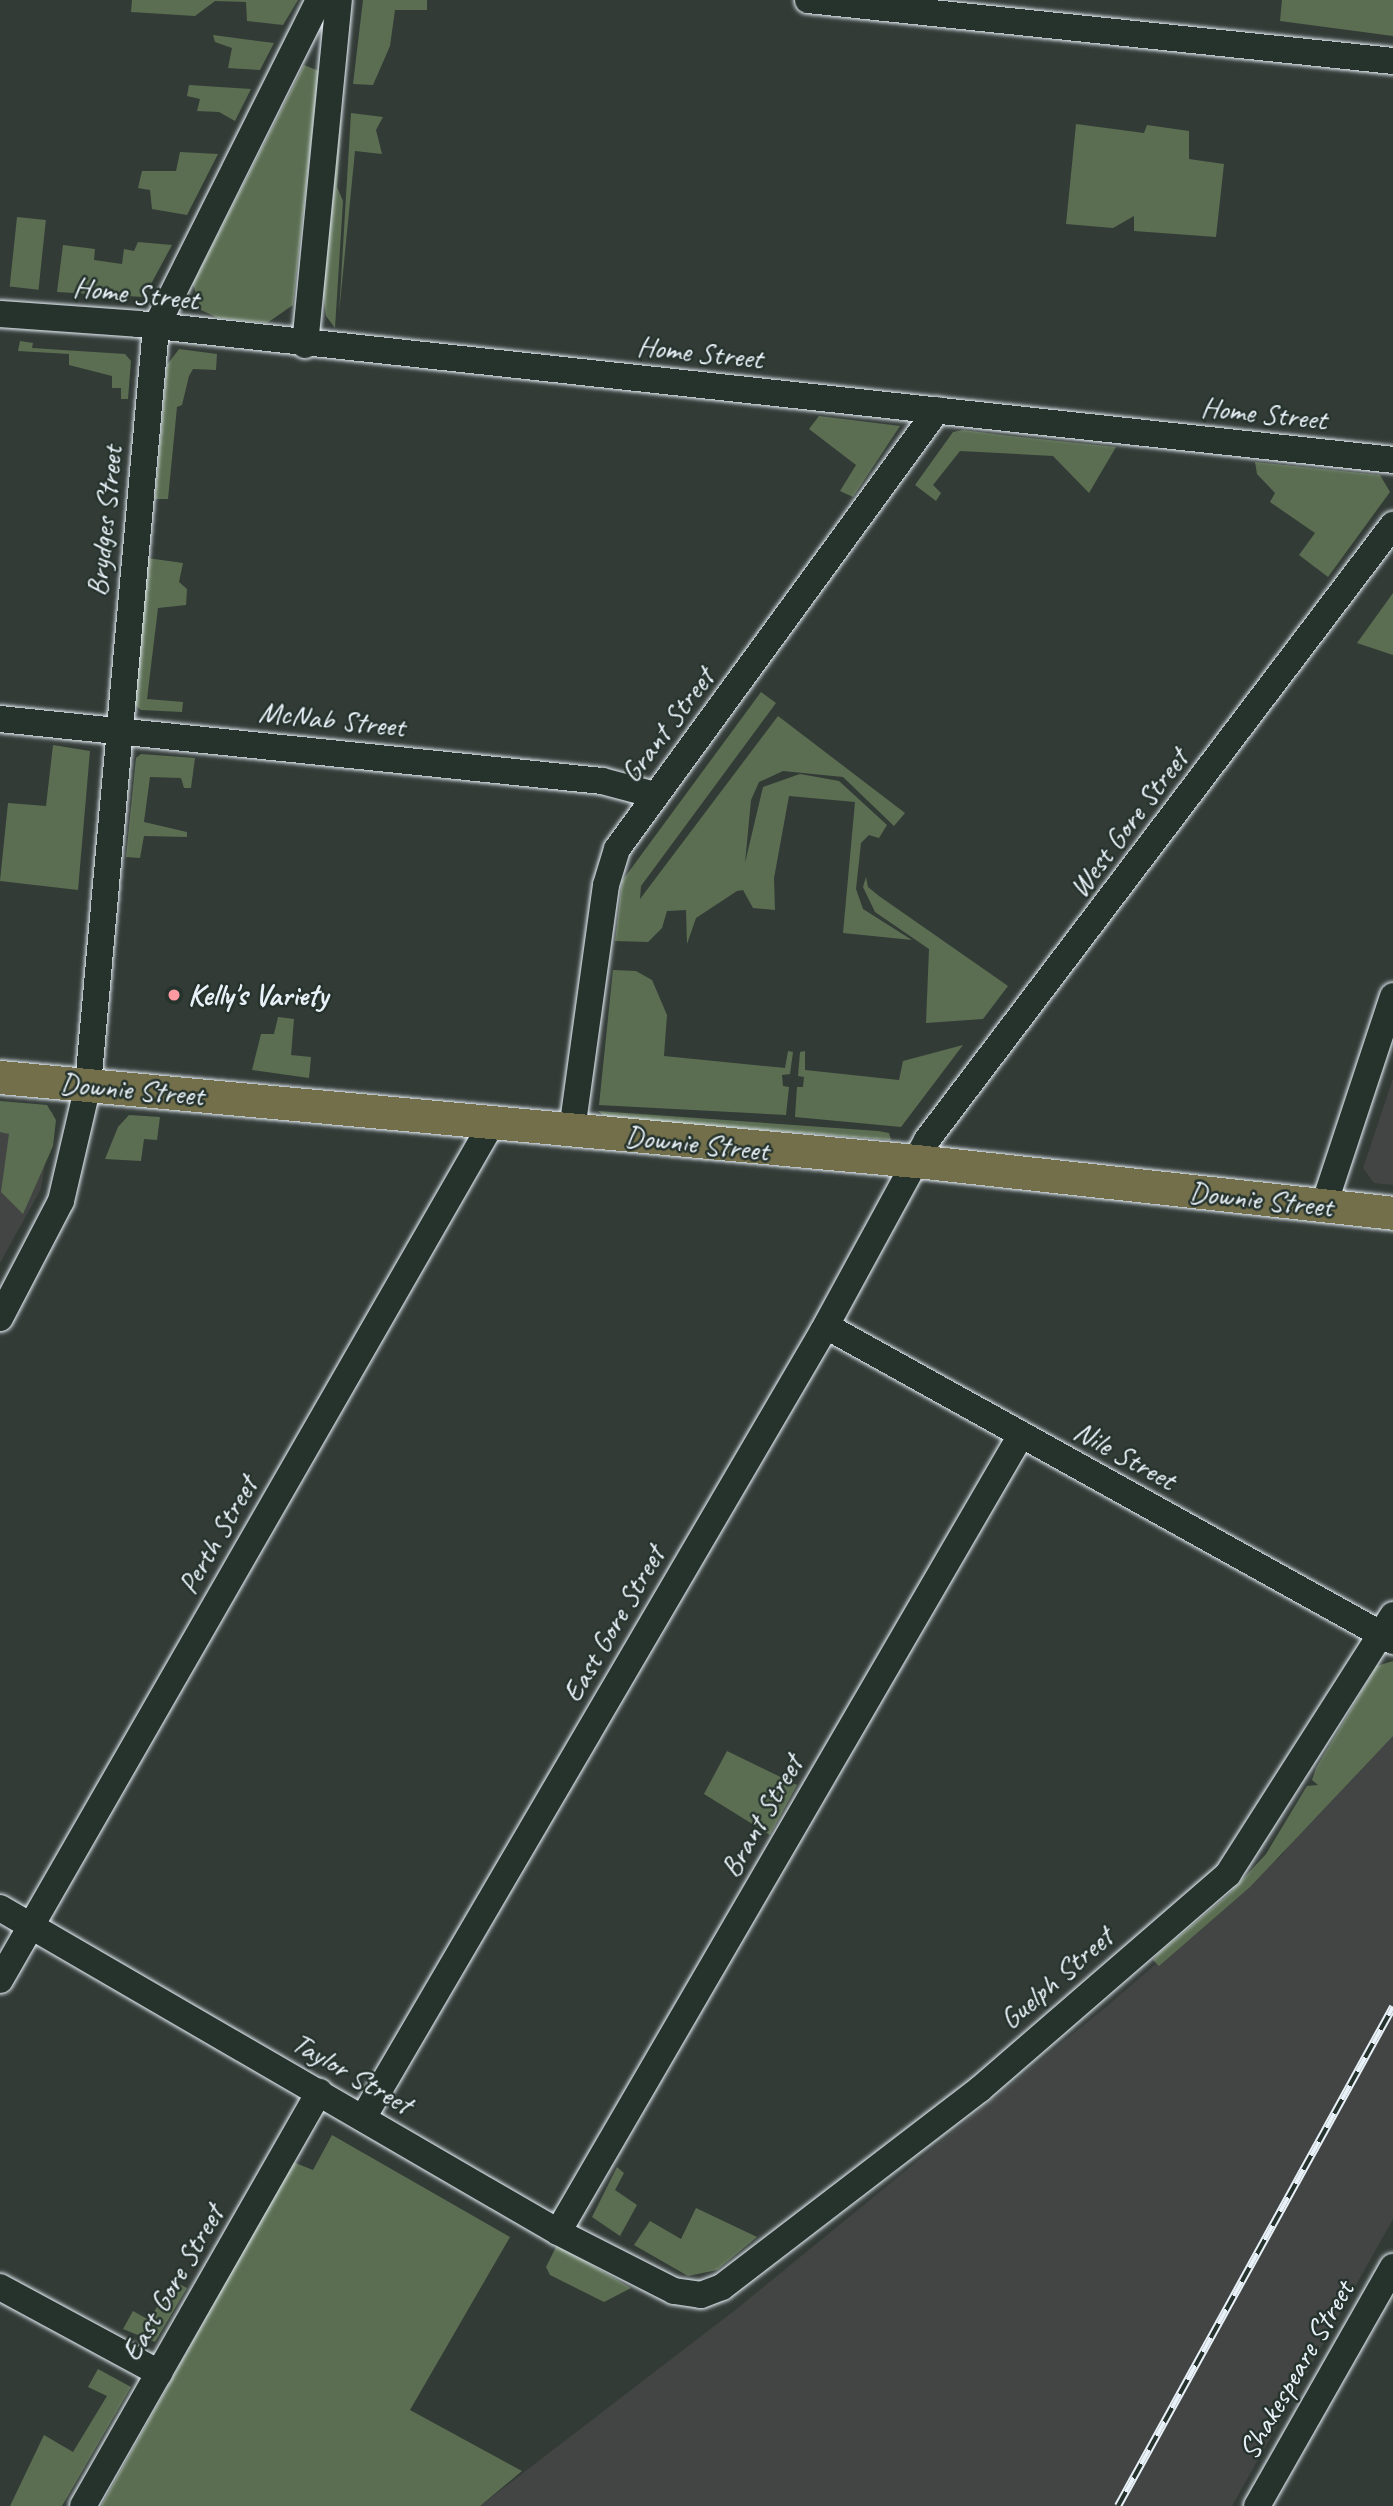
<!DOCTYPE html>
<style>
body{margin:0}
#map{position:relative;width:1393px;height:2506px;overflow:hidden;background:#333b37;font-family:Caveat,sans-serif}
div>[style]{position:absolute}
.built>*{inset:0;background:#424543}
.green>*{inset:0;background:#5b6e52;transform-origin:0 0}
.roads{filter:drop-shadow(0 0 2px #e8f1f8) drop-shadow(0 0 2px #e8f1f8)}
.minor>*{height:26px;margin:-13px;padding:0 13px;transform-origin:13px;border-radius:13px;background:#26332d}
.major>*{height:33px;margin:-16.5px;padding:0 16.5px;transform-origin:16.5px;border-radius:16.5px;background:#726f4a}
.rail>*{height:8px;margin-top:-4px;transform-origin:0;background:repeating-linear-gradient(90deg,#26332d 0 16px,#e8f1f8 0 32px);box-sizing:border-box;border-block:2px solid #e8f1f8}
.dots>*{width:19px;height:19px;translate:-50% -50%;box-sizing:border-box;border:4px solid #26332d;border-radius:50%}
span{translate:-50% -50%;white-space:nowrap;text-align:center;line-height:1.15;-webkit-text-stroke:5px #26332d;paint-order:stroke}
.street-label{font-size:30px;color:#e8f1f8}
.poi-label{font-size:30px;color:#e8f1f8;font-weight:700}
.left{translate:0 -50%;text-align:left}
</style>
<div id="map">
<div class="built">
<i style="clip-path:polygon(1393px 1078px,1393px 1185px,1374px 1183px,1363px 1168px)"></i>
<i style="clip-path:polygon(0 1106px,53px 1112px,41px 1189px,0 1263px)"></i>
<i style="clip-path:polygon(1393px 1683px,1393px 2219px,1232px 2506px,480px 2506px,739px 2307px,1107px 2006px,1282px 1855px)"></i>
</div>
<div class="green">
<i style="clip-path:polygon(132px 0,298px 0,283px 25px,247px 21px,246px 2px,215px 1px,195px 16px,131px 12px)"></i>
<i style="clip-path:polygon(363px 0,427px 0,427px 10px,395px 10px,390px 46px,373px 85px,353px 84px)"></i>
<i style="clip-path:polygon(1282px 0,1393px 0,1393px 36px,1280px 21px)"></i>
<i style="clip-path:polygon(213px 35px,274px 43px,260px 70px,228px 68px,232px 48px,215px 42px)"></i>
<i style="clip-path:polygon(304px 65px,319px 71px,293px 305px,267px 323px,218px 318px,201px 310px,193px 284px)"></i>
<i style="clip-path:polygon(189px 85px,251px 89px,235px 121px,219px 112px,197px 111px,200px 99px,187px 96px)"></i>
<i style="clip-path:polygon(342px 110px,337px 187px,343px 201px,335px 328px,326px 316px,323px 292px)"></i>
<i style="clip-path:polygon(351px 113px,383px 117px,376px 130px,382px 154px,355px 151px,339px 313px)"></i>
<i style="clip-path:polygon(1076px 124px,1144px 133px,1147px 125px,1189px 131px,1189px 159px,1224px 164px,1216px 237px,1134px 231px,1134px 216px,1113px 228px,1066px 224px)"></i>
<i style="clip-path:polygon(180px 152px,218px 154px,187px 215px,152px 209px,150px 190px,138px 188px,142px 171px,176px 171px)"></i>
<i style="left:17px;top:217px;width:29px;height:70px;rotate:6deg"></i>
<i style="clip-path:polygon(138px 242px,172px 245px,144px 297px,57px 292px,63px 245px,95px 249px,94px 260px,122px 264px,124px 249px,134px 251px)"></i>
<i style="clip-path:polygon(20px 341px,33px 343px,32px 348px,125px 354px,131px 361px,128px 399px,121px 399px,121px 388px,112px 388px,112px 376px,69px 365px,69px 354px,18px 351px)"></i>
<i style="clip-path:polygon(179px 349px,217px 354px,216px 370px,193px 369px,189px 376px,182px 405px,177px 407px,168px 499px,155px 499px,167px 365px)"></i>
<i style="clip-path:polygon(819px 416px,900px 426px,853px 497px,840px 491px,856px 465px,809px 429px)"></i>
<i style="clip-path:polygon(963px 430px,1011px 436px,1116px 447px,1089px 493px,1053px 456px,960px 451px,933px 485px,941px 493px,936px 501px,915px 485px,953px 432px)"></i>
<i style="clip-path:polygon(1255px 462px,1380px 475px,1390px 492px,1328px 577px,1299px 555px,1315px 533px,1270px 502px,1275px 493px,1257px 474px)"></i>
<i style="clip-path:polygon(147px 558px,183px 563px,179px 582px,187px 589px,186px 605px,158px 608px,147px 699px,183px 702px,182px 712px,141px 710px,133px 703px)"></i>
<i style="clip-path:polygon(1393px 593px,1393px 655px,1357px 643px)"></i>
<i style="clip-path:polygon(761px 692px,776px 703px,641px 886px,640px 899px,778px 716px,905px 813px,894px 826px,843px 777px,783px 771px,759px 782px,751px 800px,745px 863px,763px 787px,800px 774px,839px 781px,887px 825px,879px 838px,869px 835px,861px 843px,856px 889px,863px 909px,912px 940px,843px 933px,855px 802px,789px 796px,774px 878px,775px 910px,753px 908px,743px 890px,737px 891px,696px 918px,687px 944px,686px 910px,667px 911px,662px 928px,648px 942px,615px 941px,622px 881px)"></i>
<i style="clip-path:polygon(53px 745px,90px 751px,78px 890px,0 881px,8px 803px,46px 806px)"></i>
<i style="clip-path:polygon(141px 754px,195px 758px,191px 788px,184px 788px,181px 778px,150px 777px,144px 822px,187px 832px,187px 837px,144px 836px,140px 858px,126px 857px,136px 758px)"></i>
<i style="clip-path:polygon(866px 877px,868px 887px,879px 896px,1008px 986px,983px 1019px,926px 1023px,929px 949px,875px 912px,863px 887px)"></i>
<i style="clip-path:polygon(613px 970px,636px 971px,652px 980px,667px 1015px,664px 1056px,785px 1068px,788px 1051px,793px 1052px,790px 1074px,782px 1075px,783px 1086px,789px 1087px,786px 1115px,599px 1105px)"></i>
<i style="clip-path:polygon(278px 1017px,294px 1019px,291px 1055px,311px 1057px,309px 1078px,252px 1070px,261px 1034px,274px 1034px)"></i>
<i style="clip-path:polygon(963px 1045px,901px 1127px,795px 1117px,797px 1087px,803px 1087px,804px 1077px,798px 1076px,800px 1052px,805px 1051px,805px 1070px,899px 1080px,903px 1061px)"></i>
<i style="clip-path:polygon(0 1101px,47px 1105px,56px 1120px,53px 1146px,23px 1214px,1px 1192px,9px 1134px,0 1132px)"></i>
<i style="clip-path:polygon(598px 1111px,878px 1131px,889px 1133px,891px 1140px,607px 1118px)"></i>
<i style="clip-path:polygon(129px 1115px,160px 1117px,157px 1140px,144px 1139px,141px 1161px,105px 1159px,118px 1127px)"></i>
<i style="clip-path:polygon(1393px 1661px,1393px 1736px,1250px 1887px,1159px 1966px,1153px 1960px,1158px 1954px,1228px 1895px,1266px 1854px,1307px 1786px,1318px 1785px,1312px 1780px,1316px 1768px,1377px 1666px)"></i>
<i style="clip-path:polygon(727px 1751px,797px 1785px,770px 1835px,704px 1794px)"></i>
<i style="clip-path:polygon(332px 2135px,510px 2237px,410px 2410px,522px 2471px,480px 2506px,101px 2506px,293px 2162px,313px 2170px)"></i>
<i style="clip-path:polygon(617px 2167px,624px 2173px,615px 2190px,637px 2205px,620px 2236px,592px 2217px)"></i>
<i style="clip-path:polygon(696px 2208px,757px 2237px,717px 2270px,688px 2276px,634px 2245px,650px 2221px,681px 2239px)"></i>
<i style="clip-path:polygon(557px 2245px,631px 2288px,604px 2302px,550px 2275px,546px 2267px)"></i>
<i style="clip-path:polygon(173px 2281px,187px 2288px,155px 2342px,123px 2329px,133px 2311px,149px 2320px)"></i>
<i style="clip-path:polygon(98px 2369px,131px 2387px,62px 2506px,10px 2506px,44px 2435px,73px 2452px,107px 2396px,88px 2387px)"></i>
</div>
<div class="roads">
<div class="minor">
<i style="left:808px;top:0;width:588px;rotate:5.95deg"></i>
<i style="left:0;top:314px;width:138px;rotate:4.1deg"></i>
<i style="left:138px;top:324px;width:1262px;rotate:6.18deg"></i>
<i style="left:305px;top:345px;width:347px;rotate:-84.4deg"></i>
<i style="left:0;top:719px;width:605px;rotate:5.88deg"></i>
<i style="left:602px;top:781px;width:55px;rotate:14.8deg"></i>
<i style="left:572px;top:1130px;width:247px;rotate:-82.1deg"></i>
<i style="left:606px;top:885px;width:38px;rotate:-73deg"></i>
<i style="left:617px;top:849px;width:543px;rotate:-53.91deg"></i>
<i style="left:1324px;top:1205px;width:220px;rotate:-71.7deg"></i>
<i style="left:0;top:1318px;width:132px;rotate:-62.5deg"></i>
<i style="left:61px;top:1201px;width:119px;rotate:-76.9deg"></i>
<i style="left:88px;top:1085px;width:761px;rotate:-84.87deg"></i>
<i style="left:156px;top:327px;width:365px;rotate:-63.5deg"></i>
<i style="left:826px;top:1326px;width:649px;rotate:29.05deg"></i>
<i style="left:0;top:1908px;width:645px;rotate:30.14deg"></i>
<i style="left:558px;top:2232px;width:130px;rotate:27deg"></i>
<i style="left:674px;top:2291px;width:27px;rotate:8deg"></i>
<i style="left:701px;top:2295px;width:22px;rotate:-21deg"></i>
<i style="left:722px;top:2287px;width:325px;rotate:-37.5deg"></i>
<i style="left:980px;top:2089px;width:328px;rotate:-40.9deg"></i>
<i style="left:1228px;top:1874px;width:307px;rotate:-57.5deg"></i>
<i style="left:0;top:1980px;width:988px;rotate:-60.14deg"></i>
<i style="left:363px;top:2118px;width:912px;rotate:-59.69deg"></i>
<i style="left:823px;top:1331px;width:217px;rotate:-61.4deg"></i>
<i style="left:927px;top:1140px;width:772px;rotate:-52.85deg"></i>
<i style="left:558px;top:2232px;width:922px;rotate:-59.85deg"></i>
<i style="left:0;top:2287px;width:181px;rotate:28.4deg"></i>
<i style="left:83px;top:2506px;width:477px;rotate:-60.3deg"></i>
<i style="left:1257px;top:2506px;width:275px;rotate:-60.4deg"></i>
</div>
<div class="major">
<i style="left:0;top:1077px;width:920px;rotate:5.24deg"></i>
<i style="left:916px;top:1161px;width:480px;rotate:6.2deg"></i>
</div>
</div>
<div class="rail">
<i style="left:1118px;top:2506px;width:570px;rotate:-61.14deg"></i>
</div>
<div class="dots">
<i style="left:174px;top:995px;background:#ff9aa2"></i>
</div>
<div class="street-label">
<span style="left:136px;top:293px;rotate:6deg">Home Street</span>
<span style="left:700px;top:352px;rotate:6deg">Home Street</span>
<span style="left:1264px;top:413px;rotate:6deg">Home Street</span>
<span style="left:104px;top:521px;rotate:-84deg">Brydges Street</span>
<span style="left:332px;top:719px;rotate:6deg">McNab Street</span>
<span style="left:667px;top:725px;rotate:-53deg">Grant Street</span>
<span style="left:1128px;top:823px;rotate:-53deg">West Gore Street</span>
<span style="left:132px;top:1089px;rotate:5deg">Downie Street</span>
<span style="left:697px;top:1143px;rotate:6deg">Downie Street</span>
<span style="left:1261px;top:1199px;rotate:6deg">Downie Street</span>
<span style="left:1125px;top:1455px;rotate:29deg">Nile Street</span>
<span style="left:217px;top:1535px;rotate:-60deg">Perth Street</span>
<span style="left:613px;top:1624px;rotate:-60deg">East Gore Street</span>
<span style="left:761px;top:1816px;rotate:-60deg">Brant Street</span>
<span style="left:1056px;top:1978px;rotate:-41deg">Guelph Street</span>
<span style="left:352px;top:2073px;rotate:30deg">Taylor Street</span>
<span style="left:172px;top:2283px;rotate:-60deg">East Gore Street</span>
<span style="left:1296px;top:2370px;rotate:-60deg">Shakespeare Street</span>
</div>
<div class="poi-label">
<span class="left" style="left:188px;top:995px">Kelly's Variety</span>
</div>
</div>
